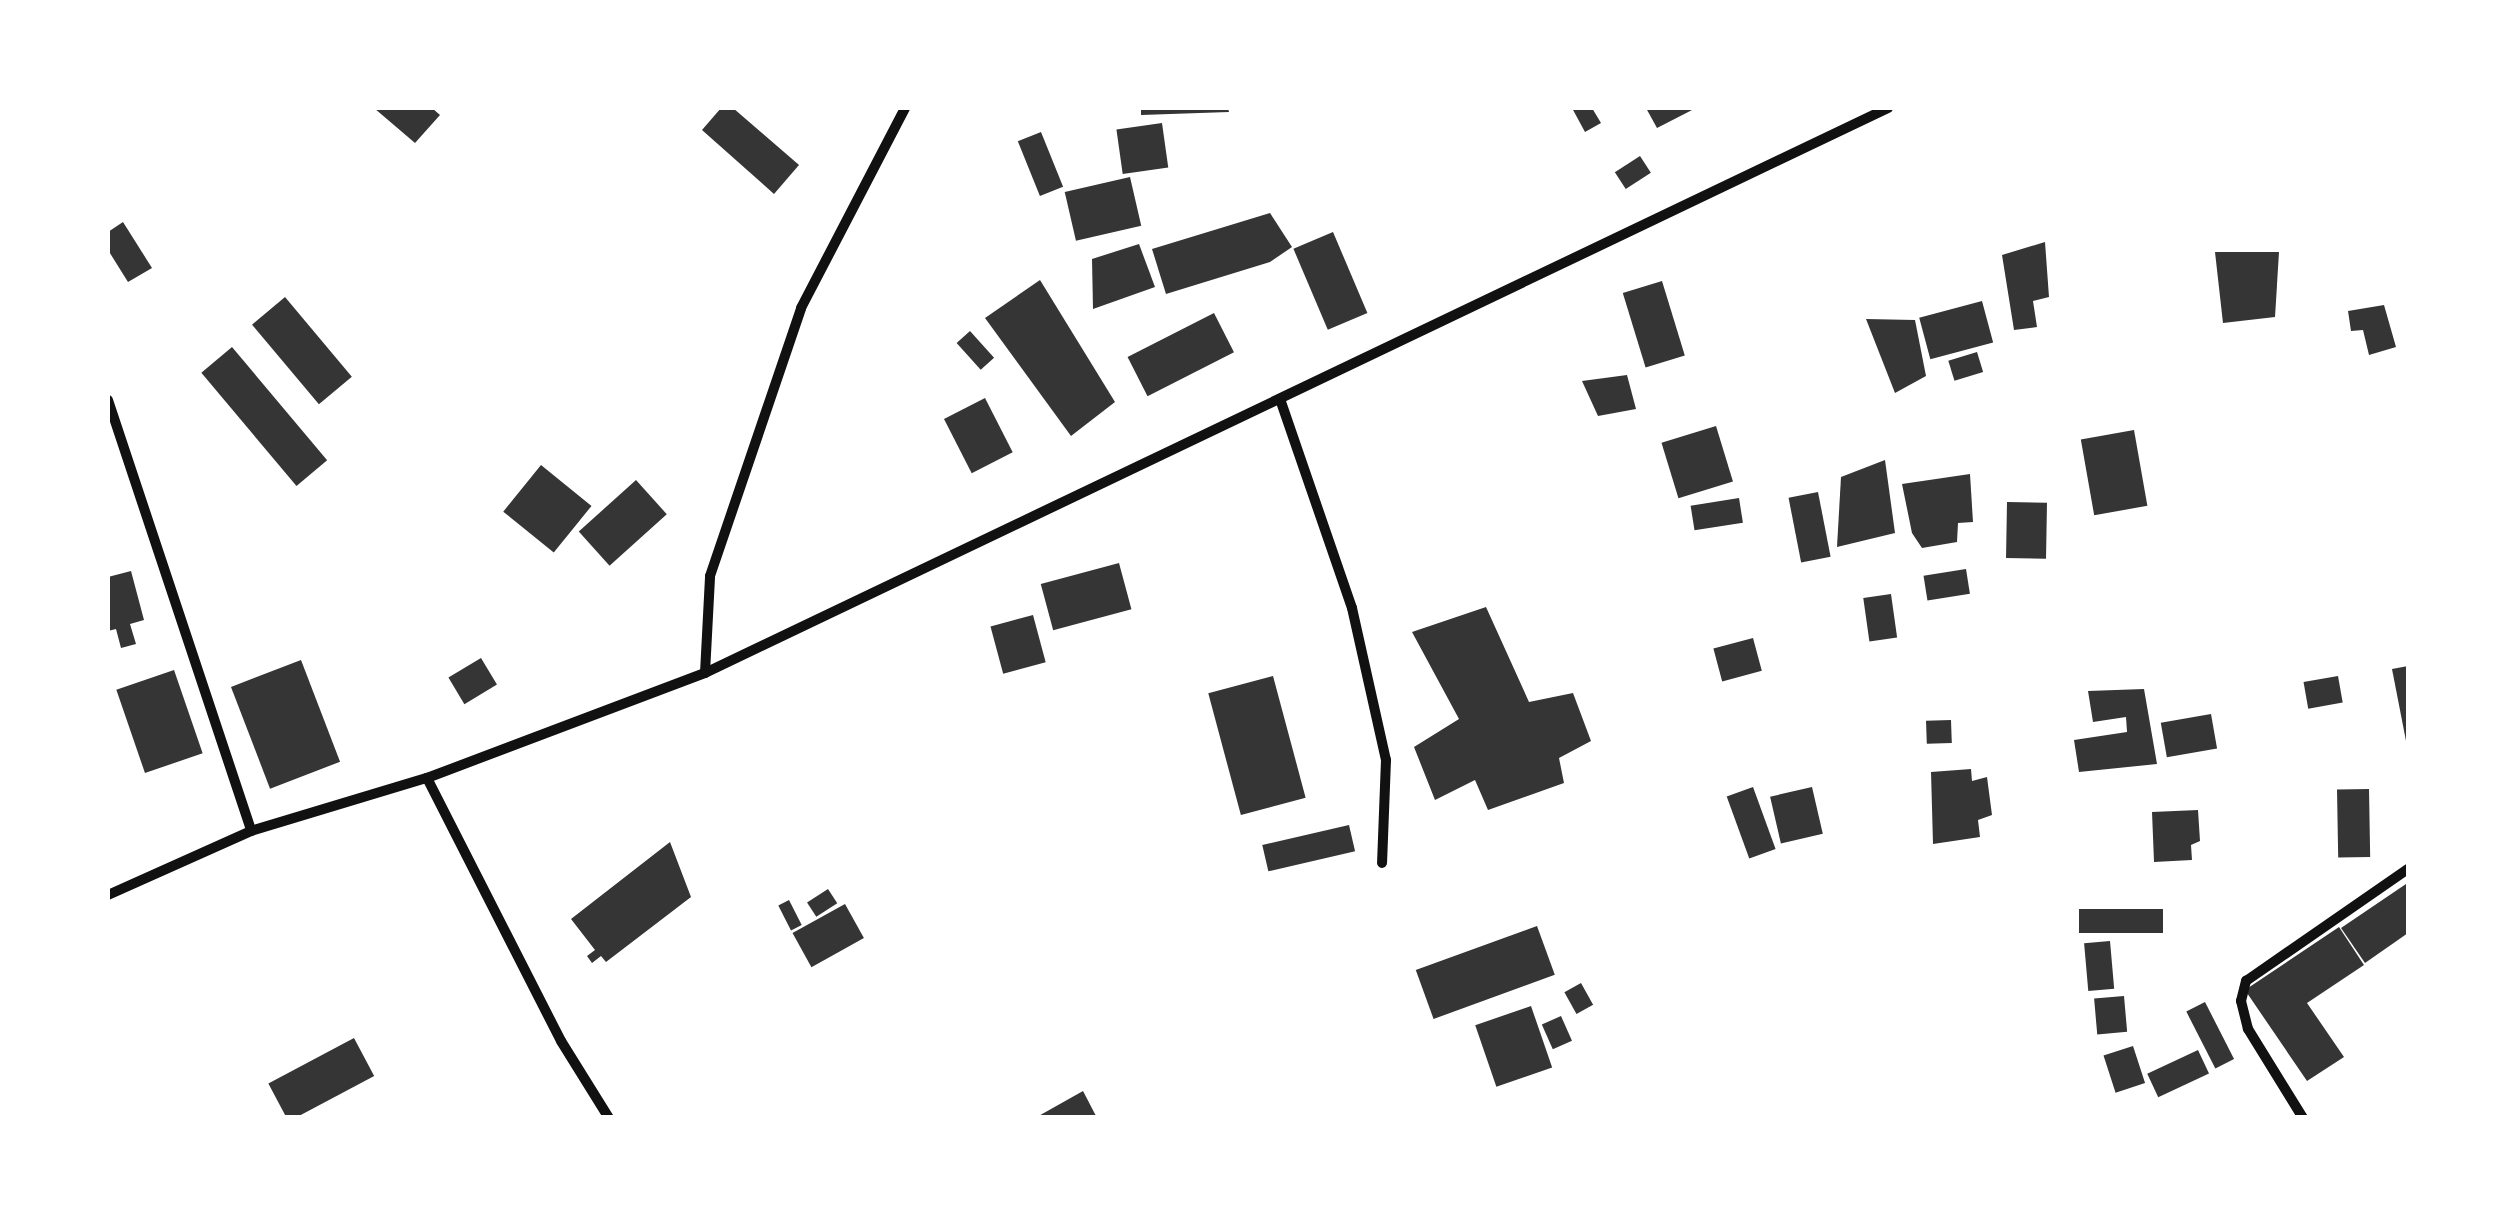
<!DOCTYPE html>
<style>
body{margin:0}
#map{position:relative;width:2516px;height:1225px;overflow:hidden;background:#fff;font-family:Spectral,serif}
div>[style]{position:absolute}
.building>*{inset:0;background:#353535;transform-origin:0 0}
.minor>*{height:10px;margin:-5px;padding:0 5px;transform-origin:5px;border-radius:5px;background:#111}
span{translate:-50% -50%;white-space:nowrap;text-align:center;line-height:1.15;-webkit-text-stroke:8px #fff;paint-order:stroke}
.frame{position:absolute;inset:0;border:110px solid #fff;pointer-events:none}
</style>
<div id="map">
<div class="building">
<i style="clip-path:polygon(374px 108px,432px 108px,440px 115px,415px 143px)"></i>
<i style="clip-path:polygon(721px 108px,733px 108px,799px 165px,774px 194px,702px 130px)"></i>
<i style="clip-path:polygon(1141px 108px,1228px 108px,1229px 112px,1141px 115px)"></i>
<i style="clip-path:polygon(1572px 108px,1592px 108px,1601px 123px,1585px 132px)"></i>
<i style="clip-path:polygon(1646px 108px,1696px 108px,1657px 128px)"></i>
<i style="left:1162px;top:123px;width:45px;height:46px;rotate:82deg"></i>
<i style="left:1041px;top:132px;width:59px;height:25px;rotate:68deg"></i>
<i style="left:1640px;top:156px;width:20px;height:30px;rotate:57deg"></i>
<i style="left:1130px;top:177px;width:50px;height:67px;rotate:77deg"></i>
<i style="clip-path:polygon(1270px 213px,1292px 247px,1270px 262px,1166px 294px,1152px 249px)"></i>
<i style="clip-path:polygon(123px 222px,152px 268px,128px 282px,108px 250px,108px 232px)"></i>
<i style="left:1333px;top:232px;width:88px;height:43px;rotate:67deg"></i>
<i style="clip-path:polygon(2045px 242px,2049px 297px,2033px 301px,2037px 327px,2014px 330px,2002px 255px)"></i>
<i style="clip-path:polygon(1139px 244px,1155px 287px,1093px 309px,1092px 259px)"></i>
<i style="clip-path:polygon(2215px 252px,2279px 252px,2275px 317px,2223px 323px)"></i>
<i style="clip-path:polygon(1040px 280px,1115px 402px,1071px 436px,985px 318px)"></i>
<i style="left:1662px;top:281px;width:78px;height:41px;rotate:73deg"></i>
<i style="left:285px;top:297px;width:104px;height:43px;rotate:50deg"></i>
<i style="left:1982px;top:301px;width:43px;height:65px;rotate:75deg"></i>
<i style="clip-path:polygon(2384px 305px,2396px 347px,2369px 355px,2363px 330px,2351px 331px,2348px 311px)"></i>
<i style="left:1214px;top:313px;width:44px;height:97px;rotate:63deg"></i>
<i style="clip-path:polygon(1866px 319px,1915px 320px,1926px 376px,1895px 393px)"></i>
<i style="left:970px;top:331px;width:36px;height:18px;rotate:48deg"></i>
<i style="left:232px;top:347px;width:148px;height:40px;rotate:50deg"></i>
<i style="left:1977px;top:352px;width:21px;height:30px;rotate:73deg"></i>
<i style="clip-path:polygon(1627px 375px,1636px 409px,1598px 416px,1582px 381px)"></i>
<i style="left:985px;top:398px;width:61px;height:46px;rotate:63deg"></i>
<i style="left:1716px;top:426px;width:58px;height:57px;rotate:73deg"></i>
<i style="left:2134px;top:430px;width:77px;height:54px;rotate:80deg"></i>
<i style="clip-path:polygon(1885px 460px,1895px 533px,1837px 547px,1841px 477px)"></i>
<i style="left:541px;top:465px;width:65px;height:60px;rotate:39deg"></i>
<i style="clip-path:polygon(1970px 474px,1973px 522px,1958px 523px,1957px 542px,1922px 548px,1912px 533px,1902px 484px)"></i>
<i style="left:636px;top:480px;width:46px;height:77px;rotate:48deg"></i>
<i style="left:1818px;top:492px;width:66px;height:30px;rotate:79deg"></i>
<i style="left:1739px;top:498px;width:25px;height:49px;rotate:81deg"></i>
<i style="left:2007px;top:502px;width:40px;height:56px;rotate:1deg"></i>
<i style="left:1119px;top:563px;width:48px;height:81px;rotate:75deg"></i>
<i style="left:1966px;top:569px;width:25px;height:43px;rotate:81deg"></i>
<i style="clip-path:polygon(131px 571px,144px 620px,130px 624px,136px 644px,121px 648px,116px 629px,108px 631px,108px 577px)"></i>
<i style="left:1891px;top:594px;width:44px;height:28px;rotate:82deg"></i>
<i style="clip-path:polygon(1486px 607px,1529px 702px,1573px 693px,1591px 741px,1559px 758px,1564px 783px,1488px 810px,1475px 780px,1435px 800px,1414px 747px,1459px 719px,1412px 632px)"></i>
<i style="left:1033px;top:615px;width:49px;height:44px;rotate:75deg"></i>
<i style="left:1753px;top:638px;width:34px;height:41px;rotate:75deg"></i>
<i style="left:481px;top:658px;width:31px;height:38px;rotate:59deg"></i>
<i style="left:301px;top:660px;width:109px;height:75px;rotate:69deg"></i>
<i style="clip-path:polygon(2408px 666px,2408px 746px,2407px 746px,2392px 669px)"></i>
<i style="left:174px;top:670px;width:88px;height:61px;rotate:71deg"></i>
<i style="left:1273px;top:676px;width:126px;height:67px;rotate:75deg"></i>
<i style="left:2338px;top:676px;width:27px;height:35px;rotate:80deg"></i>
<i style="clip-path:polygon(2144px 689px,2157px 764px,2079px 772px,2074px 740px,2127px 732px,2126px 717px,2093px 722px,2088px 691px)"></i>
<i style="left:2211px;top:714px;width:35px;height:51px;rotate:80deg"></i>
<i style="left:1951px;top:720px;width:23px;height:25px;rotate:88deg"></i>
<i style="clip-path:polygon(1971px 769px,1972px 781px,1987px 777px,1992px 815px,1978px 820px,1980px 837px,1933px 844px,1931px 772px)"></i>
<i style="left:1753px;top:787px;width:66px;height:28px;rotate:70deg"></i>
<i style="left:1812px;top:787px;width:48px;height:43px;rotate:77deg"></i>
<i style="left:2369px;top:789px;width:68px;height:32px;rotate:89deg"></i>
<i style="clip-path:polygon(2198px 810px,2200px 841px,2191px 845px,2192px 860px,2154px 862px,2152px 812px)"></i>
<i style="left:1349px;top:825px;width:27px;height:89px;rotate:77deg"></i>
<i style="clip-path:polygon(670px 842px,691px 897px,606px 962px,601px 956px,592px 963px,587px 956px,595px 950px,571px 919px)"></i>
<i style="clip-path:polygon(2406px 884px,2408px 933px,2365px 963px,2341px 928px)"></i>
<i style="left:828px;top:889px;width:17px;height:25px;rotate:57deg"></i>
<i style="left:789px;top:900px;width:28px;height:12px;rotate:63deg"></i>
<i style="left:845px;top:904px;width:39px;height:60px;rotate:61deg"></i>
<i style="left:2163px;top:909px;width:24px;height:84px;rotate:90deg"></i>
<i style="left:1537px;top:926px;width:52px;height:129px;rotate:70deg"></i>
<i style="clip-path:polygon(2339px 927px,2364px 965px,2307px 1003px,2344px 1057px,2307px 1081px,2245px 990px)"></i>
<i style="left:2110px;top:941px;width:48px;height:26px;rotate:85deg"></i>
<i style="left:1581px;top:983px;width:25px;height:19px;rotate:61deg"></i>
<i style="left:2124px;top:996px;width:36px;height:30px;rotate:85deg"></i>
<i style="left:2205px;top:1002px;width:64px;height:21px;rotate:63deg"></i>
<i style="left:1531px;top:1006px;width:65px;height:59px;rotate:71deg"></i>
<i style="left:1561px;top:1016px;width:27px;height:21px;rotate:66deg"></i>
<i style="left:354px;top:1038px;width:43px;height:97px;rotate:62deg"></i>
<i style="left:2133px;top:1046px;width:39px;height:31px;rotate:72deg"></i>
<i style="left:2198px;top:1050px;width:26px;height:56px;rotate:65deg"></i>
<i style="clip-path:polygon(1083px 1091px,1096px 1116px,1035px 1118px)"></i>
</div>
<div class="minor">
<i style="left:1280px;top:399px;width:221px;rotate:71deg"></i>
<i style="left:1352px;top:608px;width:156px;rotate:77.4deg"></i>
<i style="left:1386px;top:760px;width:103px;rotate:92.2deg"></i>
<i style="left:108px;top:400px;width:454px;rotate:71.6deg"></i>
<i style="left:705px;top:673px;width:97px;rotate:-87deg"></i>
<i style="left:710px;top:576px;width:283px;rotate:-71.2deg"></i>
<i style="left:801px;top:308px;width:225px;rotate:-62.5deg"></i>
<i style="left:427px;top:778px;width:295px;rotate:63deg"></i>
<i style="left:561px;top:1041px;width:91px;rotate:58.1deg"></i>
<i style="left:108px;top:895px;width:157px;rotate:-24.1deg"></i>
<i style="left:251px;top:831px;width:184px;rotate:-16.8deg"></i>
<i style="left:427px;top:778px;width:297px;rotate:-20.7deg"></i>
<i style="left:705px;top:673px;width:1311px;rotate:-25.53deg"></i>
<i style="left:2303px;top:1118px;width:105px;rotate:-121.7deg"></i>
<i style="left:2248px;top:1029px;width:29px;rotate:-104deg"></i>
<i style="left:2241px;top:1001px;width:21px;rotate:-76deg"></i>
<i style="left:2246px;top:981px;width:197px;rotate:-34.7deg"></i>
</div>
<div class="frame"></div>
</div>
